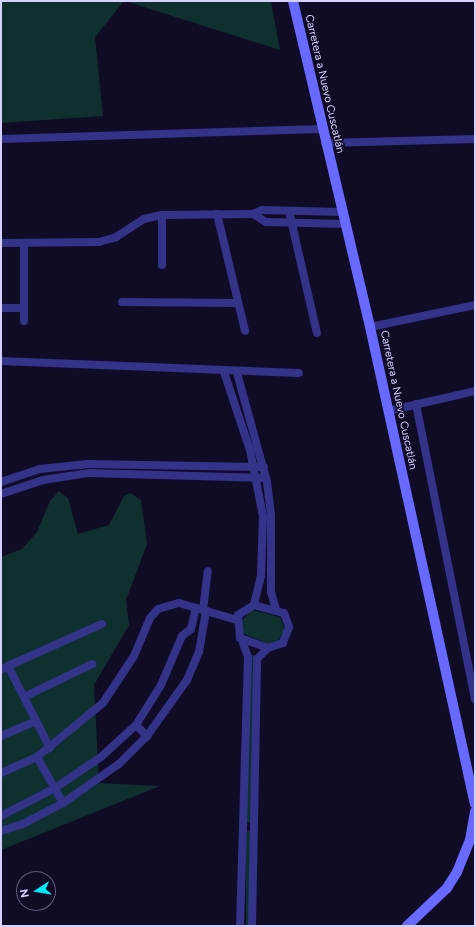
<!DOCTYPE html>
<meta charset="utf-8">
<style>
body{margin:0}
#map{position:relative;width:476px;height:927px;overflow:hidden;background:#100c26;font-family:Figtree,sans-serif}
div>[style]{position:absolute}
.green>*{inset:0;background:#0f302e;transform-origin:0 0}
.street>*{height:8px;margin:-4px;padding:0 4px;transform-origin:4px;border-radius:4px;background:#33338a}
.secondary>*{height:10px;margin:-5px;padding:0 5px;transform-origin:5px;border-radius:5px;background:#6869ff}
span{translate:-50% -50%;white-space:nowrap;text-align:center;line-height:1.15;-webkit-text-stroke:3px #100c26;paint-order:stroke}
.street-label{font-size:11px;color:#d5d1ff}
.frame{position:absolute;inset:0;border:2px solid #d5d1ff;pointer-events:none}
.north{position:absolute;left:16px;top:871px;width:40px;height:40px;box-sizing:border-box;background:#100c26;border:1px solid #5f5b7d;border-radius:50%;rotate:258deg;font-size:11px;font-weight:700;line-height:16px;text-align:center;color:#d5d1ff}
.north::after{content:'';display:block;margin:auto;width:14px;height:18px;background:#00eafc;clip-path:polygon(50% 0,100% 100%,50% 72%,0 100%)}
</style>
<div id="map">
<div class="green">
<i style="clip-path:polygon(1px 1px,124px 1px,95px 37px,103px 116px,1px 123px)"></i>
<i style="clip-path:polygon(125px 1px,271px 1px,280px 50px)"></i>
<i style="clip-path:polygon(59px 491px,68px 498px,78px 534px,109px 525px,124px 496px,130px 493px,141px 500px,147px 544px,126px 600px,129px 625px,94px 685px,99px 783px,160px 786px,1px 850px,1px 557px,22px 549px,37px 532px,50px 501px)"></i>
<i style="clip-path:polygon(252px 610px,280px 617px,285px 630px,278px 641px,268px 644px,242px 633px,242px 620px)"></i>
<i style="clip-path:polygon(254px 655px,255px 656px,251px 823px,246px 822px,251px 656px)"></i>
<i style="left:246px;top:831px;width:5px;height:95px"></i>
</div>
<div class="street">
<i style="left:1px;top:139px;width:321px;rotate:-1.8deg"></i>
<i style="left:325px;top:143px;width:150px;rotate:-1.5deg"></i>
<i style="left:289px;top:211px;width:125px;rotate:77.1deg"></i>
<i style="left:217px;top:214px;width:120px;rotate:76.5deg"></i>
<i style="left:253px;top:214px;width:15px;rotate:32deg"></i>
<i style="left:266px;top:222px;width:78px;rotate:1.5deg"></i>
<i style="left:162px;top:215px;width:50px;rotate:90deg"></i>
<i style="left:1px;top:243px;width:98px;rotate:-0.6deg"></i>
<i style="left:99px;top:242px;width:18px;rotate:-16deg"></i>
<i style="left:116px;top:237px;width:33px;rotate:-33deg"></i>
<i style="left:144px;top:219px;width:18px;rotate:-13deg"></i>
<i style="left:162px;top:215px;width:91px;rotate:-0.6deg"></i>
<i style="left:253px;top:214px;width:10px;rotate:-24deg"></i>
<i style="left:262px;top:210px;width:79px;rotate:1.5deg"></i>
<i style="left:122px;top:302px;width:116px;rotate:0.5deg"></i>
<i style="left:1px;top:308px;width:23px"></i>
<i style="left:24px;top:321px;width:78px;rotate:-90deg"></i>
<i style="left:370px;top:327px;width:107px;rotate:-11.8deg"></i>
<i style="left:1px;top:361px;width:298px;rotate:2.3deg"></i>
<i style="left:224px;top:372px;width:82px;rotate:71.6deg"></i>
<i style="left:250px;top:450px;width:67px;rotate:78.9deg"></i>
<i style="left:263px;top:516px;width:60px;rotate:91.9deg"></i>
<i style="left:261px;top:576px;width:30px;rotate:104deg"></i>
<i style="left:237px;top:373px;width:113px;rotate:74.6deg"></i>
<i style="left:267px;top:482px;width:34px;rotate:83deg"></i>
<i style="left:271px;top:516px;width:76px;rotate:90deg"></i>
<i style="left:271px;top:592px;width:18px;rotate:74deg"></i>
<i style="left:416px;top:404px;width:301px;rotate:78.7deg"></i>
<i style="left:388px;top:411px;width:89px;rotate:-12.9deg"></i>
<i style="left:1px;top:482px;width:41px;rotate:-18.4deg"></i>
<i style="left:40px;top:469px;width:48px;rotate:-5.9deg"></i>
<i style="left:88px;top:464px;width:176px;rotate:1deg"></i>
<i style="left:1px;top:494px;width:44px;rotate:-18.4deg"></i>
<i style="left:43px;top:480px;width:47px;rotate:-8.7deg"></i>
<i style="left:89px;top:473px;width:177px;rotate:1.6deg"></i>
<i style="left:254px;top:605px;width:31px;rotate:15deg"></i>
<i style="left:284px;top:613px;width:15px;rotate:70deg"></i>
<i style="left:289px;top:627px;width:17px;rotate:111deg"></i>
<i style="left:283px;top:643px;width:16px;rotate:162deg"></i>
<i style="left:268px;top:648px;width:30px;rotate:-160deg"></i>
<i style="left:240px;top:638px;width:23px;rotate:-95deg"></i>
<i style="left:238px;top:615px;width:19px;rotate:-32deg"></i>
<i style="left:203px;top:610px;width:39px;rotate:-83deg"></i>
<i style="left:8px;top:666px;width:103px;rotate:-24.1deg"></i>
<i style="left:1px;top:670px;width:8px;rotate:-30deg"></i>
<i style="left:8px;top:666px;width:92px;rotate:62.9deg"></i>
<i style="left:24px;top:697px;width:76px;rotate:-25.9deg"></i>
<i style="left:136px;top:725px;width:16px;rotate:45deg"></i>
<i style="left:1px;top:736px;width:38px;rotate:-23deg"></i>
<i style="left:37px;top:757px;width:53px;rotate:60.5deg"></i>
<i style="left:1px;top:773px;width:39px;rotate:-24deg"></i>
<i style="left:37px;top:757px;width:85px;rotate:-39.3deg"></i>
<i style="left:103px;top:703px;width:56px;rotate:-56.6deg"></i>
<i style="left:134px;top:656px;width:41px;rotate:-67.2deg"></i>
<i style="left:150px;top:618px;width:12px;rotate:-48deg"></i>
<i style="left:158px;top:609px;width:22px;rotate:-16deg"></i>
<i style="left:179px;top:603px;width:60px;rotate:16.3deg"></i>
<i style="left:1px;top:816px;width:61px;rotate:-27.4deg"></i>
<i style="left:55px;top:788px;width:55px;rotate:-34deg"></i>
<i style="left:101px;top:757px;width:47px;rotate:-42.4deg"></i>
<i style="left:136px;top:725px;width:47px;rotate:-58deg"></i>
<i style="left:161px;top:685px;width:53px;rotate:-66.8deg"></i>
<i style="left:182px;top:636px;width:11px;rotate:-38deg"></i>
<i style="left:191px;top:629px;width:22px;rotate:-77deg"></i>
<i style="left:1px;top:831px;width:23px;rotate:-18deg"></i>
<i style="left:23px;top:824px;width:45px;rotate:-27.7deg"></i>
<i style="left:63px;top:803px;width:68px;rotate:-34.9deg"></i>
<i style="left:119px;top:764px;width:40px;rotate:-45deg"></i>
<i style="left:147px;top:736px;width:69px;rotate:-54.5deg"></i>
<i style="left:187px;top:680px;width:30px;rotate:-67deg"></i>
<i style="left:199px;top:652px;width:42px;rotate:-80.3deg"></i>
<i style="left:240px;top:926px;width:269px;rotate:-88.3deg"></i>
<i style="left:248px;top:657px;width:15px;rotate:-110deg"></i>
<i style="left:252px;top:926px;width:267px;rotate:-88.9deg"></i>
<i style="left:257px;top:659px;width:16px;rotate:-45deg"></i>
</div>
<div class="secondary">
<i style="left:293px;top:1px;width:335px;rotate:76.7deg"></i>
<i style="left:370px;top:327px;width:488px;rotate:77.6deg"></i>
<i style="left:407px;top:926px;width:55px;rotate:-43.5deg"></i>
<i style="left:447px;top:888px;width:19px;rotate:-58deg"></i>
<i style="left:457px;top:872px;width:35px;rotate:-68deg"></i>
<i style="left:470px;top:840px;width:29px;rotate:-80deg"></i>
</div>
<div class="street-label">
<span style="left:324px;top:84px;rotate:77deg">Carretera a Nuevo Cuscatlán</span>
<span style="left:398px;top:400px;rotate:78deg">Carretera a Nuevo Cuscatlán</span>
</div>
<div class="frame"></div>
<div class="north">N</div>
</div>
